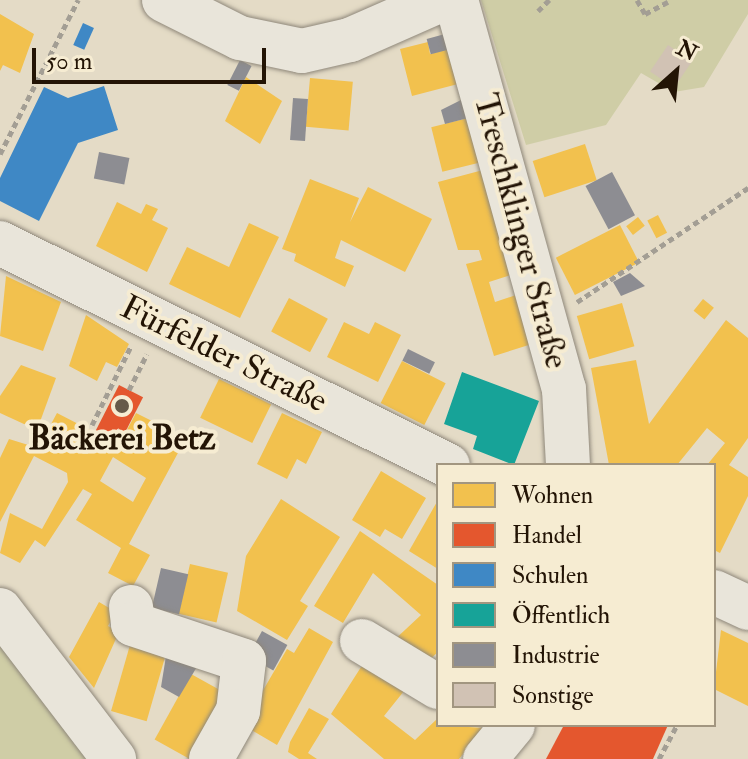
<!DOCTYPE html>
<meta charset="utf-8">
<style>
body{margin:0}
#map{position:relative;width:748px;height:759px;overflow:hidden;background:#e4dbc6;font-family:"IM FELL Double Pica",serif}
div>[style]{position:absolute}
.green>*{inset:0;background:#cfcda6}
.homes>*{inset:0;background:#f2c14e;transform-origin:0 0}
.shops>*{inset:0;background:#e4572e;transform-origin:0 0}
.schools>*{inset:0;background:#3f88c5;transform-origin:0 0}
.public>*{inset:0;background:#17a398}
.industry>*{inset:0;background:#8d8d92;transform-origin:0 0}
.building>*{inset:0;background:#d1c2b4;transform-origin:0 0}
.path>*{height:5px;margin-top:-2.5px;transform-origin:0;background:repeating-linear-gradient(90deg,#a39e94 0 6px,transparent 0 10px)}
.roads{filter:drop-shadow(0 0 2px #8f887b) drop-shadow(0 0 2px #8f887b)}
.minor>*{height:44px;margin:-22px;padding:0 22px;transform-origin:22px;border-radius:22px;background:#e9e5da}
.dots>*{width:22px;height:22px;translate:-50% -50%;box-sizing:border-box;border:4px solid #f6ecd2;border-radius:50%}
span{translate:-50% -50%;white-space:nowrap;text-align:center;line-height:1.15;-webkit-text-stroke:8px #f6ecd2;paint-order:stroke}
.street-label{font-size:34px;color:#231405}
.poi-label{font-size:34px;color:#231405;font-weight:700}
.legend{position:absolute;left:436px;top:463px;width:280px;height:264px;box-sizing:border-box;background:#f6ecd2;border:2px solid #a29680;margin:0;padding:10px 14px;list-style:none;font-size:24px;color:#231405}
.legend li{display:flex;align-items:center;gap:16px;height:40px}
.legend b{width:40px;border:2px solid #a29680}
.north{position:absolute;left:636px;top:32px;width:80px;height:80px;-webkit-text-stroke:6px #f6ecd2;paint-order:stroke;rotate:27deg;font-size:22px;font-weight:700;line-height:32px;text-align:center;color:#231405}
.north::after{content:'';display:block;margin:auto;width:28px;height:36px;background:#231405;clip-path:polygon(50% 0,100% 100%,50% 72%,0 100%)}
.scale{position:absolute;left:32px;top:48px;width:234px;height:36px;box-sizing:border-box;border:4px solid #231405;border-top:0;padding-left:10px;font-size:24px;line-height:28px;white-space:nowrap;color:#231405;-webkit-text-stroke:6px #f6ecd2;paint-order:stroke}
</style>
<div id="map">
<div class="green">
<i style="clip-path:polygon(481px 0,748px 0,748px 14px,704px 87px,674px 92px,641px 73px,606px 125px,526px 145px)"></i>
<i style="clip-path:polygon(0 638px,92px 759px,0 759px)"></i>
</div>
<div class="homes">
<i style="clip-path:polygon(0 14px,34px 34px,20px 73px,3px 65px,0 71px)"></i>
<i style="clip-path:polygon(428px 42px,430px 54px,449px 49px,458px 84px,412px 96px,400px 49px)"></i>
<i style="clip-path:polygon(246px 77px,282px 101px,260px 144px,225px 121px)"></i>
<i style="left:310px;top:78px;width:43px;height:49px;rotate:5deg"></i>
<i style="left:472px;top:117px;width:46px;height:42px;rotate:76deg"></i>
<i style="left:585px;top:144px;width:38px;height:55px;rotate:72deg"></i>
<i style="clip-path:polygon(483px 170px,514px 274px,489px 282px,495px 302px,519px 294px,535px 343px,494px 356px,466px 264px,482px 260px,479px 250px,458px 250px,438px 182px)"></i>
<i style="clip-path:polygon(310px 179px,359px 198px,350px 222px,368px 187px,432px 219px,405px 272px,341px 240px,335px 258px,354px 266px,345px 287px,294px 261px,296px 254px,282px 249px)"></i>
<i style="clip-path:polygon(117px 202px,141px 214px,146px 204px,158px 209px,152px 220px,168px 228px,147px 272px,96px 246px)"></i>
<i style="left:658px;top:215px;width:20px;height:12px;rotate:63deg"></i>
<i style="left:638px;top:217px;width:11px;height:15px;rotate:52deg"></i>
<i style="clip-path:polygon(249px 223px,279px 237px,240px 318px,169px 284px,187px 247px,229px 267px)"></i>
<i style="left:620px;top:225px;width:42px;height:72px;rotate:63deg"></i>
<i style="clip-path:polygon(6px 276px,61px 302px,43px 351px,0 336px)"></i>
<i style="left:289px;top:298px;width:44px;height:38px;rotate:28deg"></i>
<i style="left:703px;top:299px;width:14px;height:15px;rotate:39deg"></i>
<i style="left:622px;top:303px;width:45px;height:47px;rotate:74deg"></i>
<i style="clip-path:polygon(86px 315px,129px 344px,117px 367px,106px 362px,97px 381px,69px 366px)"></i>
<i style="clip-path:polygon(726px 320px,748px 338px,748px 438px,729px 465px,748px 477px,748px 496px,720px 553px,714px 550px,714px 465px,707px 465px,725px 443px,707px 428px,677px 465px,609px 465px,591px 368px,636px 360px,649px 424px)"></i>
<i style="clip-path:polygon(344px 322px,369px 334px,375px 322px,401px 335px,378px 382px,327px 357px)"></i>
<i style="left:402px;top:361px;width:49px;height:47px;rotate:27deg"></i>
<i style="clip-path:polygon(21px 365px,56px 378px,37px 430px,0 413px,0 396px)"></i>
<i style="left:219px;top:379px;width:58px;height:43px;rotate:26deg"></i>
<i style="clip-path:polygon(evenodd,57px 413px,119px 445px,136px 413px,186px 438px,129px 544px,150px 555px,133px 586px,108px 573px,121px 548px,76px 520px,92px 494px,83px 489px,45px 547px,35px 540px,20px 563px,0 553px,10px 513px,42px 529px,68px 482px,67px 473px,34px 456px,0 522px,0 458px,9px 439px,38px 448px,57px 413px,113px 457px,146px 478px,133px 502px,100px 481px,113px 457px)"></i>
<i style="clip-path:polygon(282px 413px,322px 432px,306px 464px,297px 459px,287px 479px,257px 464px)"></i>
<i style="clip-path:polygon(381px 471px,426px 498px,402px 539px,385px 529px,380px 537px,352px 520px)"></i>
<i style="clip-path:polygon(281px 499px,340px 537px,300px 601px,308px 606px,287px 640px,237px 611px,246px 556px)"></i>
<i style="clip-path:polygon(438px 500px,438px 569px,409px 551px)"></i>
<i style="clip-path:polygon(360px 531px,438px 585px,438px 652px,417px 671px,391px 643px,421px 615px,373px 573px,343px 623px,314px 606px)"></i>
<i style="left:190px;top:564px;width:39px;height:51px;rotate:13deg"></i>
<i style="clip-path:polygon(99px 602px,116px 612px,108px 626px,119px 632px,94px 688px,69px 657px)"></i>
<i style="clip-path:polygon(309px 628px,333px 642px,277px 745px,243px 725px,287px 649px,294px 653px)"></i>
<i style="clip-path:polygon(721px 630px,748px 643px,748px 706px,714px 689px)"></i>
<i style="left:132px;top:638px;width:37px;height:76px;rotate:16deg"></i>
<i style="clip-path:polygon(363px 664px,404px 691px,384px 716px,415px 740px,438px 718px,438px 725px,484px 728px,459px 759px,384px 759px,331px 714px)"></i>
<i style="left:191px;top:674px;width:51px;height:75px;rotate:29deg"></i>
<i style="clip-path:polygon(309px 708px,329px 719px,308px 753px,317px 759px,299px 759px,288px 752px,290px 742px)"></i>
</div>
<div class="shops">
<i style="left:119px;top:385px;width:27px;height:54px;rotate:27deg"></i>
<i style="clip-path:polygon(564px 725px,668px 725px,653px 759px,546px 759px)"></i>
</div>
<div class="schools">
<i style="left:83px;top:23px;width:12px;height:24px;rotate:24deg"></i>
<i style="clip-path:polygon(104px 86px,118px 130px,78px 143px,39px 221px,0 201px,0 178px,44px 87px,68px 98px)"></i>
</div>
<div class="public">
<i style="clip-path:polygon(462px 372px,539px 401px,514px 465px,473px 449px,477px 436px,444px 424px)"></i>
</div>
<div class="industry">
<i style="left:445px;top:34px;width:16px;height:19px;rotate:75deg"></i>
<i style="left:240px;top:60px;width:13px;height:28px;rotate:27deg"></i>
<i style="clip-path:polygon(467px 97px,472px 117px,445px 124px,441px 110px)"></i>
<i style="left:293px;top:98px;width:15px;height:42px;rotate:4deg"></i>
<i style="left:99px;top:152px;width:31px;height:27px;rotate:11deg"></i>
<i style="left:612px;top:172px;width:49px;height:30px;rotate:62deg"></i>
<i style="clip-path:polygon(630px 273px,645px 286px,621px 296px,613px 282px)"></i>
<i style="left:408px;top:349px;width:30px;height:13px;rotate:26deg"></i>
<i style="left:161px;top:568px;width:28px;height:41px;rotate:13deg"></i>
<i style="left:262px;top:631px;width:29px;height:29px;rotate:29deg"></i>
<i style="clip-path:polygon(167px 650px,201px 660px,179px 697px,161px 687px)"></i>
</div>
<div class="building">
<i style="left:668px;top:45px;width:29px;height:32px;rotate:34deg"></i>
</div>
<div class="path">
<i style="left:637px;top:0;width:16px;rotate:60deg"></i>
<i style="left:645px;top:14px;width:26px;rotate:-28deg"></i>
<i style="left:538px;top:11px;width:16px;rotate:-45deg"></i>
<i style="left:0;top:154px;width:173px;rotate:-63.1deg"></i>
<i style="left:577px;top:302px;width:206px;rotate:-33.7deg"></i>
<i style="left:129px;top:390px;width:40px;rotate:-63.4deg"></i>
<i style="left:92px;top:425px;width:88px;rotate:-63.7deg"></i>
<i style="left:659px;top:759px;width:38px;rotate:-62deg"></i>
</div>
<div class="roads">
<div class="minor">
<i style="left:164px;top:0;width:85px;rotate:26.6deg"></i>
<i style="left:240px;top:38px;width:63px;rotate:11.8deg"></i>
<i style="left:302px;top:51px;width:49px;rotate:-12.9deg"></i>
<i style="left:350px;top:40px;width:99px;rotate:-23.7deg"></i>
<i style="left:456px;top:0;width:404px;rotate:74.5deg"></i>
<i style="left:564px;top:389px;width:76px;rotate:87deg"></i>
<i style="left:0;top:243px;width:500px;rotate:26.4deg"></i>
<i style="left:714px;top:592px;width:38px;rotate:25deg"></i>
<i style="left:131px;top:607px;width:17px;rotate:83deg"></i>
<i style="left:133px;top:624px;width:117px;rotate:18.4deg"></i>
<i style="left:244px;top:661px;width:50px;rotate:96.8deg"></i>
<i style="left:238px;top:711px;width:55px;rotate:119.4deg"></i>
<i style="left:0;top:610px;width:188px;rotate:52.6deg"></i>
<i style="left:362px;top:641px;width:89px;rotate:31.2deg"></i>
<i style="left:485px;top:759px;width:44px;rotate:-50.5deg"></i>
</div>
</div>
<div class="dots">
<i style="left:122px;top:406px;background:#675a49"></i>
</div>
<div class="street-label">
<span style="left:521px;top:231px;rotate:75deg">Treschklinger Straße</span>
<span style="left:224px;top:354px;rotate:26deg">Fürfelder Straße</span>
</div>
<div class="poi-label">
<span style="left:122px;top:439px">Bäckerei Betz</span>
</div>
<ul class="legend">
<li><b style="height:22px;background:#f2c14e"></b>Wohnen</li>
<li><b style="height:22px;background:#e4572e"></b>Handel</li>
<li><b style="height:22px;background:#3f88c5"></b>Schulen</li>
<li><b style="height:22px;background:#17a398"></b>Öffentlich</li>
<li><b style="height:22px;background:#8d8d92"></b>Industrie</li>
<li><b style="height:22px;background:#d1c2b4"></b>Sonstige</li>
</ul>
<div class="north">N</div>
<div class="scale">50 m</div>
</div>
